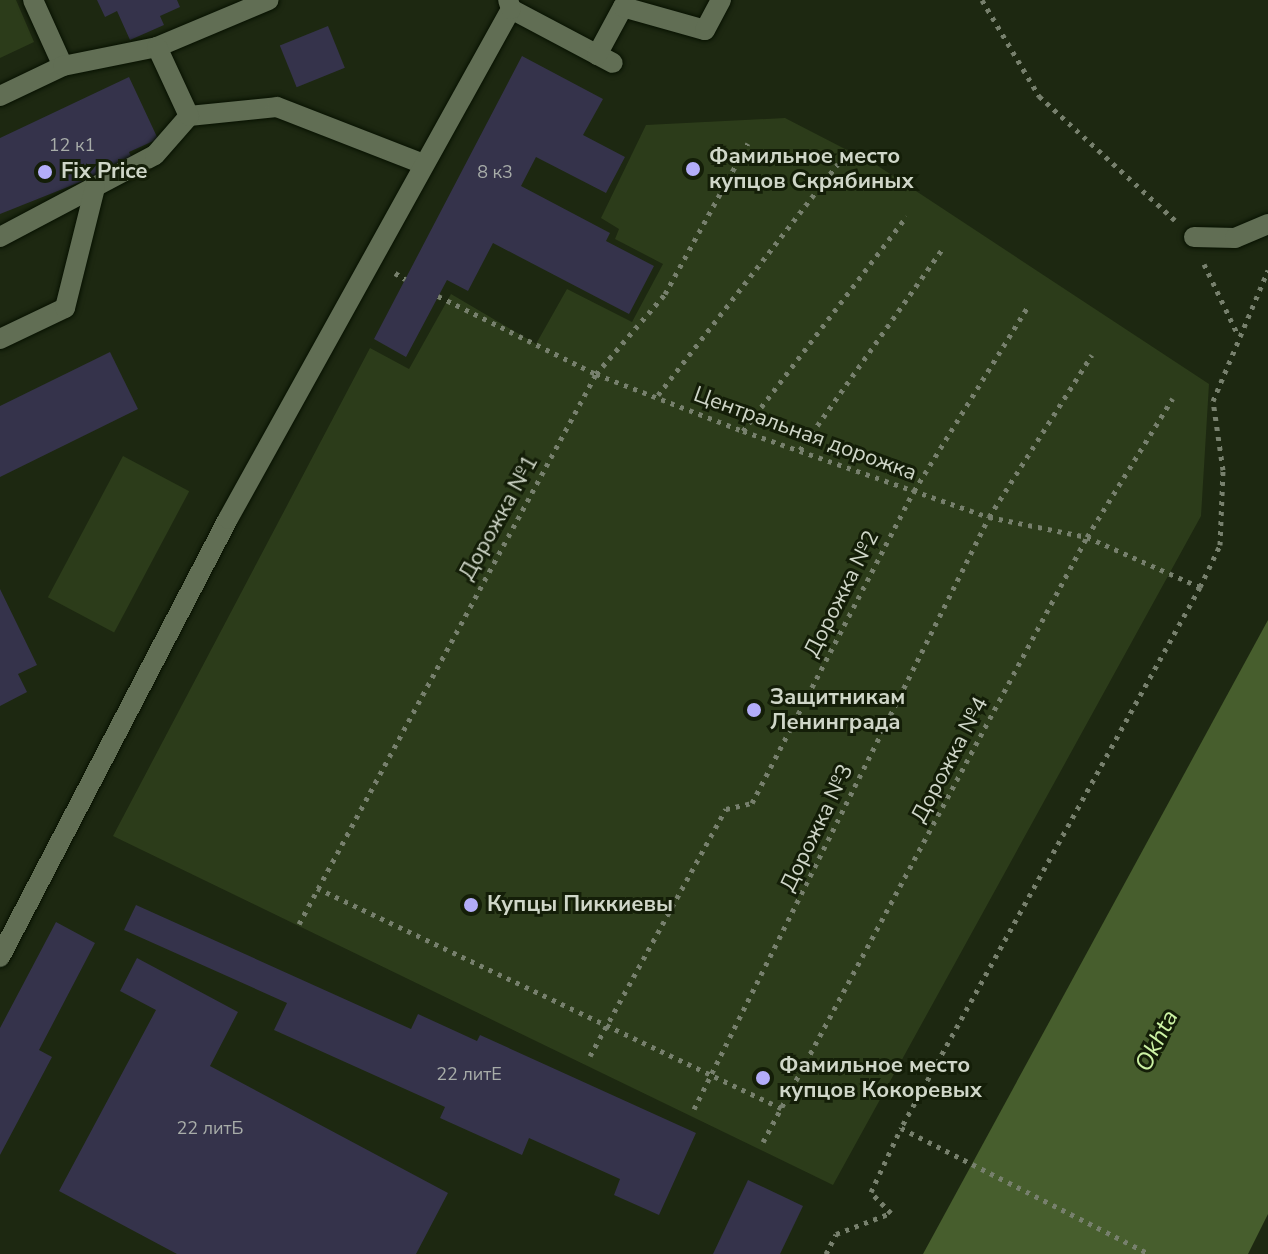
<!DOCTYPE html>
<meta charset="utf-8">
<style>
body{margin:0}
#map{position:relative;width:1268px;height:1254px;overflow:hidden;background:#1d2811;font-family:"Nunito Sans",sans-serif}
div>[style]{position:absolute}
.green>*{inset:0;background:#2c3c1a;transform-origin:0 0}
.water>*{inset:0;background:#475e2d}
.building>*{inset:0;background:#35334b;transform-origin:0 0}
.path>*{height:5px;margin-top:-2.5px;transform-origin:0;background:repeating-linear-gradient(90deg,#77806d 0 4px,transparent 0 10px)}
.roads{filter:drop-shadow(0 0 2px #071100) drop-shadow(0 0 2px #071100)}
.minor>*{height:20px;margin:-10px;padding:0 10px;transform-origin:10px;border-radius:10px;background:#616e54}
.dots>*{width:22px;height:22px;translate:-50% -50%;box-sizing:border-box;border:4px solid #141e08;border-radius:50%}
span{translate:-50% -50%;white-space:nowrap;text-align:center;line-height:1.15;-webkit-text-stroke:6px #141e08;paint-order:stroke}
.number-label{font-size:18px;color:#a8ada9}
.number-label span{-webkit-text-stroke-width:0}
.poi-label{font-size:22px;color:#cfd6c8;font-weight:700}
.left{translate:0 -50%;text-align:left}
.street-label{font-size:22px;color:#cfd6c8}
.water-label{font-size:24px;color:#cdf3a5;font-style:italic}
</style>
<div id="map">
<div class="green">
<i style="clip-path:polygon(0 0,16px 0,34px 42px,0 58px)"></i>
<i style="clip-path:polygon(785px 118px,878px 166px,1209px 384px,1201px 516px,833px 1185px,113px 836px,370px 348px,409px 369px,451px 294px,536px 344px,567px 289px,632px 322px,663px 264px,615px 239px,619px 229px,601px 218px,646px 125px)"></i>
<i style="left:123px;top:456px;width:75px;height:160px;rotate:28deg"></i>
</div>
<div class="water">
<i style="clip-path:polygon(1268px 620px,1268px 1214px,1248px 1254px,923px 1254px)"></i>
</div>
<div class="building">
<i style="clip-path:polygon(97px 0,177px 0,180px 7px,160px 16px,164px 25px,130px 40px,117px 11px,105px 17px)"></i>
<i style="left:328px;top:26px;width:45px;height:52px;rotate:68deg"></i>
<i style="clip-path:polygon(522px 56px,603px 99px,583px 135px,625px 157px,606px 193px,536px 157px,521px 186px,610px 233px,606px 241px,654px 266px,629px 314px,493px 243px,468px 291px,447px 280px,406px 357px,374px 339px)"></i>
<i style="clip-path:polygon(129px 77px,158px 139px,129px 152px,133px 161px,0 214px,0 138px)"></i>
<i style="clip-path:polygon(110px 352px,138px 409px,0 477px,0 406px)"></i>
<i style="clip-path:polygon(0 589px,37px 665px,18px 674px,27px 692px,0 706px)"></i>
<i style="clip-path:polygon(136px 905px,411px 1029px,418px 1014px,477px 1041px,480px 1035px,696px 1133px,659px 1215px,614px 1195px,620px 1179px,529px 1138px,522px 1155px,440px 1118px,445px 1107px,274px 1030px,287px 1003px,124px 930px)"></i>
<i style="clip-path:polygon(56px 922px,95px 943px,39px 1050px,52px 1057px,0 1155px,0 1028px)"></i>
<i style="clip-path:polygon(137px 958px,238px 1012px,210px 1066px,448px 1193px,416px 1254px,177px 1254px,59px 1191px,156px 1010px,120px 991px)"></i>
<i style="clip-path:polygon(748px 1180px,803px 1206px,780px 1254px,713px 1254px)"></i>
</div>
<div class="path">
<i style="left:982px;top:0;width:112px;rotate:59.3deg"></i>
<i style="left:1039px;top:96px;width:184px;rotate:42.4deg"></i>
<i style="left:1204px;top:264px;width:79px;rotate:64.4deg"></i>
<i style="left:395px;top:273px;width:12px;rotate:31deg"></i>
<i style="left:438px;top:296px;width:176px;rotate:26.3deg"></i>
<i style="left:596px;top:374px;width:158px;rotate:21.2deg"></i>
<i style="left:743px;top:431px;width:261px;rotate:19.3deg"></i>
<i style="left:989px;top:517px;width:100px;rotate:11.5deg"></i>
<i style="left:1087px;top:537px;width:124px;rotate:23.9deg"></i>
<i style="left:1200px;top:587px;width:618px;rotate:118.93deg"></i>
<i style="left:901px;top:1128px;width:278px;rotate:26.9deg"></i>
<i style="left:658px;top:395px;width:293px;rotate:-52.1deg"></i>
<i style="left:743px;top:431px;width:270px;rotate:-52.7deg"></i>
<i style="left:800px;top:450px;width:247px;rotate:-54.7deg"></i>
<i style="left:1200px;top:587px;width:47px;rotate:-64.5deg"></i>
<i style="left:1220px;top:545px;width:75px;rotate:-87.7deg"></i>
<i style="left:1223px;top:470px;width:70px;rotate:-98.2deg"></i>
<i style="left:1213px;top:401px;width:142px;rotate:-67.2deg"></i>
<i style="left:317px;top:888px;width:514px;rotate:25.37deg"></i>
<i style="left:299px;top:924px;width:625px;rotate:-61.63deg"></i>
<i style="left:596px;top:374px;width:106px;rotate:-49.2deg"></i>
<i style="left:665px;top:294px;width:172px;rotate:-61.2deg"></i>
<i style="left:590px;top:1056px;width:282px;rotate:-61.2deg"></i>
<i style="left:726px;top:809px;width:27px;rotate:-13deg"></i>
<i style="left:752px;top:803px;width:352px;rotate:-62.6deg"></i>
<i style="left:914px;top:491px;width:219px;rotate:-58.3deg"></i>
<i style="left:694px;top:1109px;width:661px;rotate:-63.51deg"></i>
<i style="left:989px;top:517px;width:192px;rotate:-57.6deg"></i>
<i style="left:763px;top:1142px;width:686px;rotate:-61.83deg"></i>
<i style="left:1087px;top:537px;width:163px;rotate:-58.3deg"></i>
<i style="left:826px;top:1254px;width:22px;rotate:-63deg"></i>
<i style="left:836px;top:1234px;width:59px;rotate:-20.9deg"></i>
<i style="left:891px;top:1213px;width:29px;rotate:-134deg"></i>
<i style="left:871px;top:1192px;width:71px;rotate:-64.9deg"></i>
</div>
<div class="roads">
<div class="minor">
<i style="left:33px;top:0;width:72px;rotate:65.6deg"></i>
<i style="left:511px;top:9px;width:115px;rotate:27.9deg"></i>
<i style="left:597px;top:55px;width:55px;rotate:-61.6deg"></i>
<i style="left:623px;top:7px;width:85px;rotate:15.7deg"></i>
<i style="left:705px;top:30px;width:34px;rotate:-62deg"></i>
<i style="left:0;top:96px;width:70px;rotate:-25.5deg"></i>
<i style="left:63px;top:66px;width:96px;rotate:-11.4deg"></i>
<i style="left:157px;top:47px;width:121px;rotate:-22.8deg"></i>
<i style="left:189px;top:116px;width:88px;rotate:-5.8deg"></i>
<i style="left:277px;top:107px;width:157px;rotate:21.3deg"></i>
<i style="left:0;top:237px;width:175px;rotate:-27.9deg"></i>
<i style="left:155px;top:155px;width:52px;rotate:-48.9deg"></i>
<i style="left:189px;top:116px;width:76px;rotate:-114.9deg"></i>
<i style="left:1194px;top:237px;width:41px;rotate:1.4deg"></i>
<i style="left:1235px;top:238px;width:36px;rotate:-23deg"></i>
<i style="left:0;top:339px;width:72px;rotate:-25.5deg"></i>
<i style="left:65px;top:308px;width:124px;rotate:-76deg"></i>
<i style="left:0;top:957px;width:494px;rotate:-62.5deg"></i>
<i style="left:228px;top:519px;width:583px;rotate:-60.97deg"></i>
<i style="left:511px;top:9px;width:9px;rotate:-108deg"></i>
</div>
</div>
<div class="dots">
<i style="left:693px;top:169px;background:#b3adf9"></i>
<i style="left:45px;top:172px;background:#b3adf9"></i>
<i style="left:754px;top:710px;background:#b3adf9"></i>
<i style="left:471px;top:905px;background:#b3adf9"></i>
<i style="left:763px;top:1078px;background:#b3adf9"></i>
</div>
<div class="number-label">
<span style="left:72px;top:145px">12 к1</span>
<span style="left:495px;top:172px">8 к3</span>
<span style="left:469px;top:1074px">22 литЕ</span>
<span style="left:210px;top:1128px">22 литБ</span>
</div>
<div class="poi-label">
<span class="left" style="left:709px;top:169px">Фамильное место<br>купцов Скрябиных</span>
<span class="left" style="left:61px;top:172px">Fix Price</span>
<span class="left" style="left:770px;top:710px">Защитникам<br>Ленинграда</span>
<span class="left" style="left:487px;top:905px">Купцы Пиккиевы</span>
<span class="left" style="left:779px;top:1078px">Фамильное место<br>купцов Кокоревых</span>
</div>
<div class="street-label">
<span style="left:805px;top:434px;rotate:20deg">Центральная дорожка</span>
<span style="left:499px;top:518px;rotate:-61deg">Дорожка №1</span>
<span style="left:842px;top:594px;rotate:-63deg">Дорожка №2</span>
<span style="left:950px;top:760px;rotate:-62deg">Дорожка №4</span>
<span style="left:817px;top:828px;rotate:-64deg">Дорожка №3</span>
</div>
<div class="water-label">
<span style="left:1157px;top:1041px;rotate:-63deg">Okhta</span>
</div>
</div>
